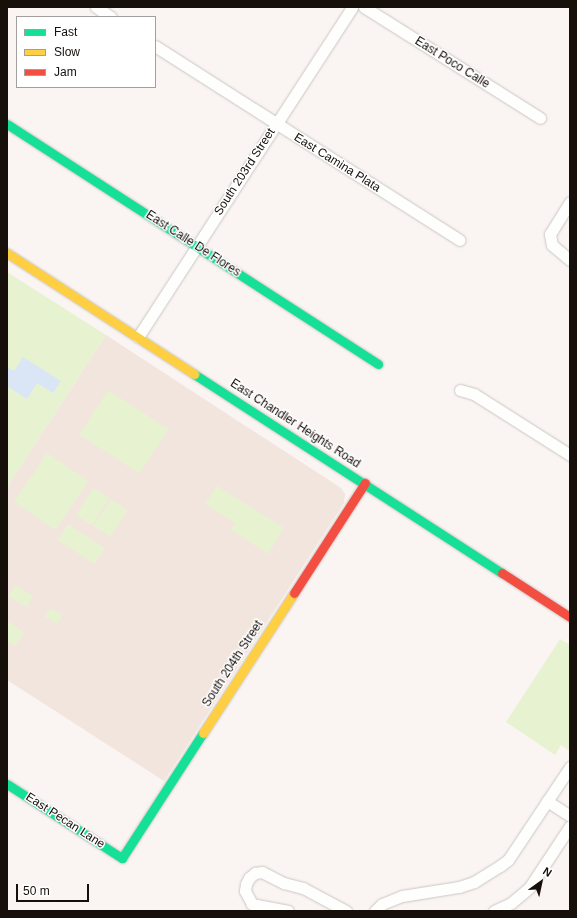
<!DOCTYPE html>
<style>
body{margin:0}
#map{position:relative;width:577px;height:918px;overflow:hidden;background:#faf5f2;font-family:Arial,sans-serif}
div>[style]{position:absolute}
.built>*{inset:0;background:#f2e5de}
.green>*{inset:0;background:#e7f2d1;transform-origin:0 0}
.water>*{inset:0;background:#dae6f5}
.roads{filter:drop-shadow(0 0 1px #ccc6c3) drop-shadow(0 0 1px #ccc6c3)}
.street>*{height:11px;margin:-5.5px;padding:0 5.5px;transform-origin:5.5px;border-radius:5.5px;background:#fefefd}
.fast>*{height:9px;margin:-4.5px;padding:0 4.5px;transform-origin:4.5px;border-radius:4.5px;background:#16e098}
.slow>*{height:9px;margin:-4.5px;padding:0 4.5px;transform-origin:4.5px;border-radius:4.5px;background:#ffcf43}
.jam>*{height:9px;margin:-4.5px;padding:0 4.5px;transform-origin:4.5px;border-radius:4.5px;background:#f24e42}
span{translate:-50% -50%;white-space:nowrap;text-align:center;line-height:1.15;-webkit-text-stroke:3px #fff;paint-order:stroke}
.street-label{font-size:12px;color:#160f0a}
.frame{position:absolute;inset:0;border:8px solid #160f0a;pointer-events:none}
.legend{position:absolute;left:16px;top:16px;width:140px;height:72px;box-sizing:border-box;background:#fff;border:1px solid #a29f9d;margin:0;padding:5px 7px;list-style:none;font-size:12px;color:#160f0a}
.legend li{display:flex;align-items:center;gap:8px;height:20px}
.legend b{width:20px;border:1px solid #a29f9d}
.north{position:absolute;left:521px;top:862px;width:40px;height:40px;-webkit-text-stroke:3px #fff;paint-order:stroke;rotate:33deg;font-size:11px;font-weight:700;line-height:16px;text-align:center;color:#160f0a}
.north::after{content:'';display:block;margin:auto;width:14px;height:18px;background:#160f0a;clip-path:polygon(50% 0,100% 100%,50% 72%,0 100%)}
.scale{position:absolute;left:16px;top:884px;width:73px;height:18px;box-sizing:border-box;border:2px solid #160f0a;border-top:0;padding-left:5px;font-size:12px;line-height:14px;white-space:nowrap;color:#160f0a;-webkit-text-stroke:3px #fff;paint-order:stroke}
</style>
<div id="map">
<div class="built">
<i style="clip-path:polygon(106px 335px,341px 488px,345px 494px,344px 503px,164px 781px,7px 680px,7px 487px)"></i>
</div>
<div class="green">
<i style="clip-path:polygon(7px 272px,106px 335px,7px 487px)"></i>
<i style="left:108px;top:390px;width:72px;height:53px;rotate:33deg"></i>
<i style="left:47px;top:453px;width:50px;height:59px;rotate:34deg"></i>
<i style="clip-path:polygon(217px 486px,284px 528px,268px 554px,231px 530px,235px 523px,205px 504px)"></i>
<i style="left:93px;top:488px;width:19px;height:32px;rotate:32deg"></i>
<i style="left:111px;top:499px;width:20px;height:32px;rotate:33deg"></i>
<i style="left:68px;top:524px;width:44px;height:19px;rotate:33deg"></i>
<i style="left:15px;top:585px;width:21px;height:13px;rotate:31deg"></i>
<i style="left:50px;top:608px;width:14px;height:10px;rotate:30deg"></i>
<i style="clip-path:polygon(7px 621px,24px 632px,15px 646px,9px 642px,7px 645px)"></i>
<i style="clip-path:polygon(560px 639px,570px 645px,570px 751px,561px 745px,555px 755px,506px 722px)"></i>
</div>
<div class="water">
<i style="clip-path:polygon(23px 357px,61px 381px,53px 393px,37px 383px,27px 399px,7px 386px,7px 367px,14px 371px)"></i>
</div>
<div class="roads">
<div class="street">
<i style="left:96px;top:7px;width:18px;rotate:34deg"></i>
<i style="left:364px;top:7px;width:208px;rotate:32.2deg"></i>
<i style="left:155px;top:46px;width:361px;rotate:32.5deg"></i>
<i style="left:570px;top:202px;width:38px;rotate:122deg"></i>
<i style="left:550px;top:234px;width:11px;rotate:80deg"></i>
<i style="left:552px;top:245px;width:23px;rotate:40deg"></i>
<i style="left:138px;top:337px;width:393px;rotate:-57deg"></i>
<i style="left:460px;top:390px;width:15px;rotate:16deg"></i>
<i style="left:474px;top:394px;width:114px;rotate:32.4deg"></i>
<i style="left:547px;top:801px;width:27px;rotate:33deg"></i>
<i style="left:288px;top:911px;width:37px;rotate:-169deg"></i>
<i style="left:252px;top:904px;width:15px;rotate:-118deg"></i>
<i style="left:245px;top:891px;width:7px;rotate:-82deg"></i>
<i style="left:246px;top:884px;width:7px;rotate:-63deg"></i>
<i style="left:249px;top:878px;width:8px;rotate:-40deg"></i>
<i style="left:255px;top:873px;width:7px;rotate:-8deg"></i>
<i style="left:262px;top:872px;width:25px;rotate:27deg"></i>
<i style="left:284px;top:883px;width:20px;rotate:15deg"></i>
<i style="left:303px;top:888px;width:49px;rotate:28.1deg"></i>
<i style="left:375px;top:911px;width:10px;rotate:-45deg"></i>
<i style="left:382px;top:904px;width:22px;rotate:-22deg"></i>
<i style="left:402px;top:896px;width:58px;rotate:-9deg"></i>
<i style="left:459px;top:887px;width:16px;rotate:-18deg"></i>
<i style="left:474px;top:882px;width:31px;rotate:-32deg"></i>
<i style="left:500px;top:866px;width:10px;rotate:-37deg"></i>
<i style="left:508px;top:860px;width:112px;rotate:-56.3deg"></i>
<i style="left:494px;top:911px;width:19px;rotate:-25deg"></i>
<i style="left:511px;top:903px;width:23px;rotate:-40deg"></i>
<i style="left:529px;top:888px;width:74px;rotate:-56.5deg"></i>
</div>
<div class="fast">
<i style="left:7px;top:124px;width:442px;rotate:32.9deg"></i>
<i style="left:194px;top:374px;width:367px;rotate:32.9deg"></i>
<i style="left:7px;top:784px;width:137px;rotate:32.8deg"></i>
<i style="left:122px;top:858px;width:149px;rotate:-57.1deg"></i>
</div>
<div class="slow">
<i style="left:7px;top:253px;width:223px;rotate:32.9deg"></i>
<i style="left:203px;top:733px;width:167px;rotate:-57deg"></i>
</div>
<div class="jam">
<i style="left:502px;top:573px;width:81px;rotate:32.9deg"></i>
<i style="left:294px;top:593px;width:131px;rotate:-57.2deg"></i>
</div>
</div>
<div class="street-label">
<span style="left:452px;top:63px;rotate:32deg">East Poco Calle</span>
<span style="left:337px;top:163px;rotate:32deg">East Camina Plata</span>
<span style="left:245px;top:172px;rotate:-57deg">South 203rd Street</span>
<span style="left:193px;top:244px;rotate:33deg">East Calle De Flores</span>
<span style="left:295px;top:424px;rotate:33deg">East Chandler Heights Road</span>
<span style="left:233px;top:664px;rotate:-57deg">South 204th Street</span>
<span style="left:65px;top:821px;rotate:33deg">East Pecan Lane</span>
</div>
<div class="frame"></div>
<ul class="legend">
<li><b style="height:5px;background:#16e098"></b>Fast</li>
<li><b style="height:5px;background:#ffcf43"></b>Slow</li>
<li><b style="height:5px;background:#f24e42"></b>Jam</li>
</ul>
<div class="north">N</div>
<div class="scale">50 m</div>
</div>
